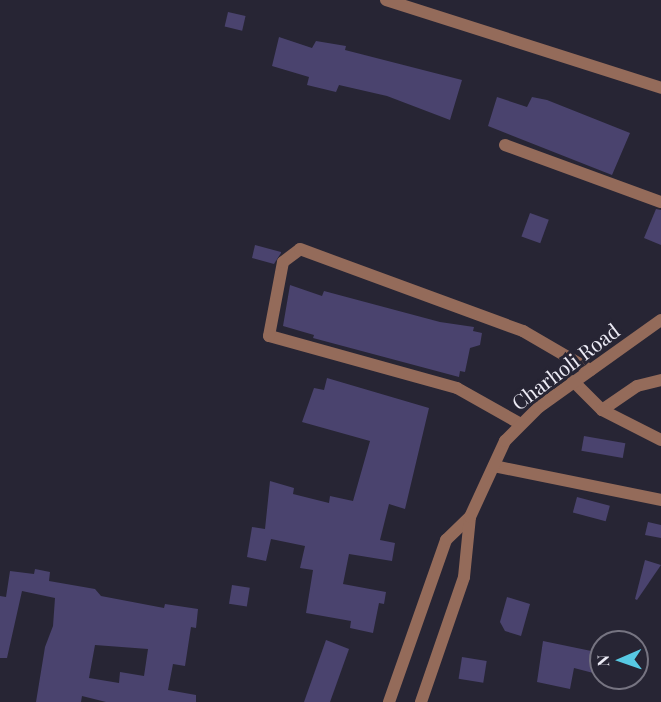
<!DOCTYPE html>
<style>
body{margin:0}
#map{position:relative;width:661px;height:702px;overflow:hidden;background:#272534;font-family:"Playfair Display",serif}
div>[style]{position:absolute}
.building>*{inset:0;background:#4a436e;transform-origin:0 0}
.minor>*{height:12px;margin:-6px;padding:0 6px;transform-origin:6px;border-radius:6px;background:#946b5a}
.tertiary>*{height:12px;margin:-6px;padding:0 6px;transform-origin:6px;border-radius:6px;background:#946b5a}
span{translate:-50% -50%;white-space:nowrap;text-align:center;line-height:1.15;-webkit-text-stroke:6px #272534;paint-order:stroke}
.street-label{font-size:20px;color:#ecebf5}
.north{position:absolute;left:589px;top:630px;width:60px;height:60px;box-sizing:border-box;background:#272534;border:2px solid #767481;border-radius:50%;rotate:268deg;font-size:16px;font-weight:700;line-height:24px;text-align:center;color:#ecebf5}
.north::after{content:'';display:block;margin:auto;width:21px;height:27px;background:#57c9e3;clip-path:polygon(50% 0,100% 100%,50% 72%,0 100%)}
</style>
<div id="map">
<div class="building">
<i style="left:228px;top:12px;width:18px;height:15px;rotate:13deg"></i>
<i style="clip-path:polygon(279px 37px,312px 48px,316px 41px,346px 46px,345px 50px,462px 80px,450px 120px,387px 96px,339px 85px,336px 92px,307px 85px,309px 77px,272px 66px)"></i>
<i style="clip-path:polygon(497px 97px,527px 107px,532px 97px,547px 100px,630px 133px,612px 175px,488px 126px)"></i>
<i style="clip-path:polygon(656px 209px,661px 210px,661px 245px,644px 238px)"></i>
<i style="left:530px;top:213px;width:20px;height:25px;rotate:20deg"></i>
<i style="clip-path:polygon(255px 245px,281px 252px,281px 253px,274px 264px,252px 258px)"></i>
<i style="clip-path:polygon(290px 285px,322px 296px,324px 291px,440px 322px,474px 327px,473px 331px,482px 333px,480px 345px,470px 348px,465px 372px,460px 371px,459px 377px,313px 338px,314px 335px,283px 326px)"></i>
<i style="clip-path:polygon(327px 378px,429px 408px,405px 509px,389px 504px,380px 540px,395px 543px,392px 561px,349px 554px,343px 584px,386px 592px,384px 604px,379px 603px,373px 633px,350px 628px,351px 621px,306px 613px,313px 570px,300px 568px,305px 546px,271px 539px,266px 561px,247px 557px,252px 527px,265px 529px,270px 481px,294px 488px,293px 494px,329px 503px,330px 496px,353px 501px,370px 441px,302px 422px,314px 388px,324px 390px)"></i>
<i style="left:584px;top:436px;width:42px;height:15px;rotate:10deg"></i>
<i style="left:577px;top:497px;width:34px;height:16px;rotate:15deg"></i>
<i style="clip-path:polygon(648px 522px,661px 525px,661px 538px,645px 535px)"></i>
<i style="clip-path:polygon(645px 560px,661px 565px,637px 600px,635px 599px)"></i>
<i style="clip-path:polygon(evenodd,35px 569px,50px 572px,49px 581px,95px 589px,101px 596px,164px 608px,165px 604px,198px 609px,196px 628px,191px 627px,185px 666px,173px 664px,168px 690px,196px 695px,196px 702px,106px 702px,82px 696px,81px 702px,36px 702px,45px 647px,53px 626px,55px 598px,22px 591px,7px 658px,0 658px,0 596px,6px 597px,10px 571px,34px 574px,35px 569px,95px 645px,148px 649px,144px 676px,120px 672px,119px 683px,89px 678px,95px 645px)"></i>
<i style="left:232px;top:585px;width:18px;height:19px;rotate:9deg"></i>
<i style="clip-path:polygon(507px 597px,530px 604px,521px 636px,505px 631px,500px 622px)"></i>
<i style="clip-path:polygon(326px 640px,349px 649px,330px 702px,304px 702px)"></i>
<i style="clip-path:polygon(543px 641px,601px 653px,601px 675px,574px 668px,570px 689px,537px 682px)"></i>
<i style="left:462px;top:657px;width:25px;height:22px;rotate:9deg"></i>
</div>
<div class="minor">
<i style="left:386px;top:0;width:289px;rotate:17.7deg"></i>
<i style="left:505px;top:145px;width:166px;rotate:20.1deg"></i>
<i style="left:602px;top:410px;width:42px;rotate:-34.4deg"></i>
<i style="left:637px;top:386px;width:25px;rotate:-14deg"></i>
<i style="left:519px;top:423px;width:71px;rotate:-150.6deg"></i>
<i style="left:457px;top:388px;width:195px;rotate:-164.5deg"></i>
<i style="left:269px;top:336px;width:75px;rotate:-79.3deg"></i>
<i style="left:283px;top:262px;width:21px;rotate:-37deg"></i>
<i style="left:300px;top:249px;width:238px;rotate:20.2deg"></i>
<i style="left:523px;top:331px;width:78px;rotate:30.2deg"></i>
<i style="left:494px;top:466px;width:170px;rotate:11.5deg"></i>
</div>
<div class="tertiary">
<i style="left:573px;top:381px;width:41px;rotate:45deg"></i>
<i style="left:602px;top:410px;width:66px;rotate:27deg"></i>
<i style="left:389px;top:702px;width:172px;rotate:-70.6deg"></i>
<i style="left:446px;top:540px;width:33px;rotate:-44deg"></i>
<i style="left:421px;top:702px;width:132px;rotate:-71deg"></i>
<i style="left:464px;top:577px;width:60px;rotate:-84.3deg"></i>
<i style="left:470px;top:517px;width:84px;rotate:-65.3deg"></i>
<i style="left:505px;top:441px;width:48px;rotate:-45deg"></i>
<i style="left:539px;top:407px;width:150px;rotate:-35.5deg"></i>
</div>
<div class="street-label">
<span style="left:565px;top:366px;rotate:-37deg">Charholi Road</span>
</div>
<div class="north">N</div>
</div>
